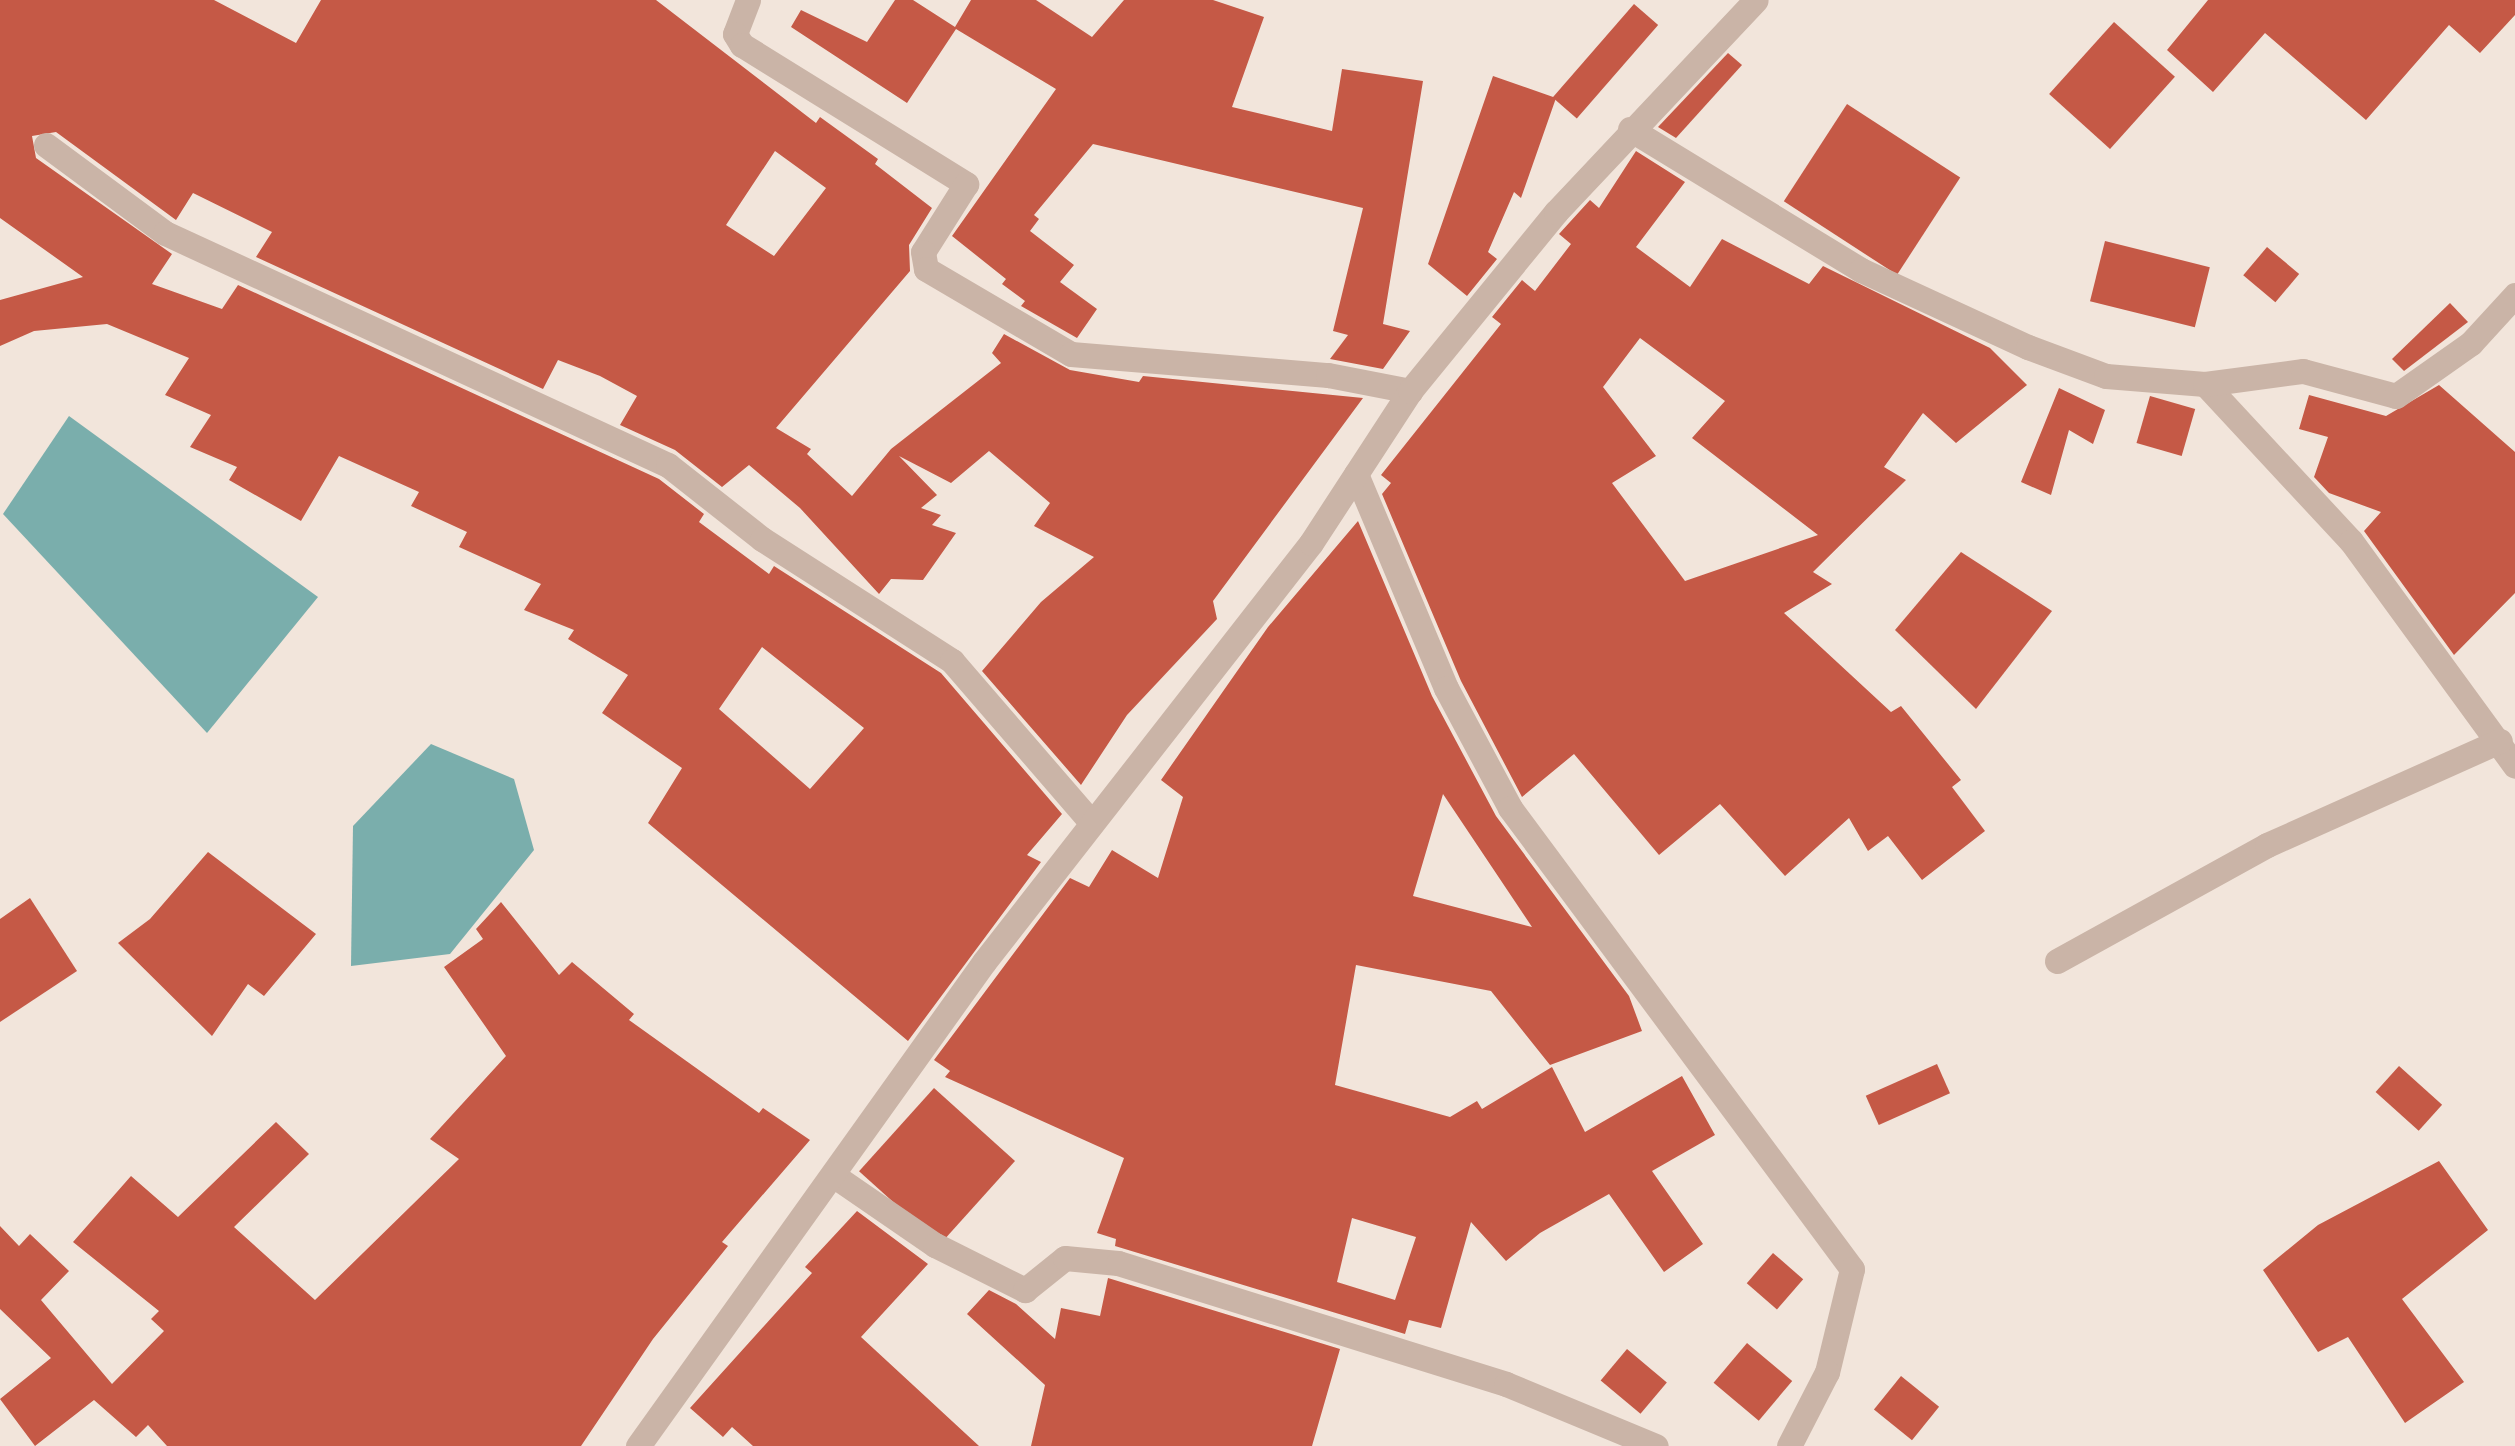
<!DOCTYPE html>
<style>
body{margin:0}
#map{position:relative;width:2515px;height:1446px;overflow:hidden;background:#f2e5db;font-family:"PT Sans Narrow",sans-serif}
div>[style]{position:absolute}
.water>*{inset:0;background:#7aaeac}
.building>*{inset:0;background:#c55946;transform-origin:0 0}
.street>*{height:25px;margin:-12.5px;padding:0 12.5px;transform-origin:12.5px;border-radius:12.5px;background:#cab4a7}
span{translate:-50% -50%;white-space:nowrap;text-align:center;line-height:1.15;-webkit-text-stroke:8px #f9f0e7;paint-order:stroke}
</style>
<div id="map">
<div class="water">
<i style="clip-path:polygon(69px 416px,318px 597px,207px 733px,3px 514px)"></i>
<i style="clip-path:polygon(431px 744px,514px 779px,534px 850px,450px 954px,351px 966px,353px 826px)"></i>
</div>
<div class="building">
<i style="clip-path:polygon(evenodd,0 0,214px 0,296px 43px,321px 0,656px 0,816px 123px,820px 117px,878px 159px,875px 164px,932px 208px,909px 245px,910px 271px,776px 428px,811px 449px,807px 454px,852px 496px,891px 449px,1001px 363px,992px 353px,1004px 334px,1070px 370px,1139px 382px,1143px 376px,1363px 398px,1213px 601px,1217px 619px,1127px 715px,1081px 785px,982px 671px,1041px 602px,1094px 557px,1034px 526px,1050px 503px,989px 451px,951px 483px,899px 456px,937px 495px,921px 508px,941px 515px,932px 525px,956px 533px,923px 580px,891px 579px,879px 594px,800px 508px,749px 465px,722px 487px,675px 450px,620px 425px,637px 396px,600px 376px,558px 360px,543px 389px,256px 257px,272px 232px,193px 193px,176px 220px,56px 132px,32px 136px,36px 158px,172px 254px,152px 284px,222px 309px,238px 285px,659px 479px,704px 514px,699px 522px,769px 574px,774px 566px,941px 673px,1062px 814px,1027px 855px,1041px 862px,908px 1041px,648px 823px,682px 768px,602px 713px,628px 675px,568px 639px,574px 630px,524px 610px,541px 584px,459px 547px,467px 532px,411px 506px,419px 492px,339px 456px,301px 521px,229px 480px,237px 467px,190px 447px,211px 415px,165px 395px,189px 358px,107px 324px,34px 331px,0 346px,0 300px,83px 277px,0 218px,0 0,775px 151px,826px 188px,774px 256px,726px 225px,775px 151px,0 0,762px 647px,864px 728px,810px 789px,719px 709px,762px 647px)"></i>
<i style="clip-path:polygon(895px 0,913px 0,955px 27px,971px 0,1036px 0,1092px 37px,1124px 0,1213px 0,1264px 17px,1232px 107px,1332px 131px,1342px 69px,1423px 81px,1383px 324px,1410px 331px,1383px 369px,1330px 359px,1348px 335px,1333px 331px,1363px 208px,1093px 144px,1034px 215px,1039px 219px,1030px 231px,1074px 265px,1060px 282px,1097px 309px,1077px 338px,1021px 306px,1025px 301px,1002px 284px,1006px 279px,952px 236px,1056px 89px,956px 29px,907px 103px,791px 27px,801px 10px,867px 42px)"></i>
<i style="clip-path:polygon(2208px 0,2515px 0,2515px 15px,2480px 53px,2449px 25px,2366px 120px,2265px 33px,2213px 92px,2167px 50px)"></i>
<i style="left:1634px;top:4px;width:32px;height:124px;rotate:41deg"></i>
<i style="left:2114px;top:22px;width:82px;height:97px;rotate:42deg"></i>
<i style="clip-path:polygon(1728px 53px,1742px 65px,1676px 138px,1658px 127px)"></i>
<i style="clip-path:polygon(1493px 76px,1556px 98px,1521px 198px,1514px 192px,1488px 252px,1497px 259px,1467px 296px,1428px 264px)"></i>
<i style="left:1847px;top:104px;width:135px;height:116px;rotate:33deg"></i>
<i style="clip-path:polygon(evenodd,1636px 151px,1685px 182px,1636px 247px,1690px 287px,1722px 239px,1809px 284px,1823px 266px,1990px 348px,2027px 385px,1956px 443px,1923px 413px,1884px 467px,1906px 480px,1813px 572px,1832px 584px,1784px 613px,1891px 712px,1901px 706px,1961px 780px,1952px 787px,1985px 831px,1922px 880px,1888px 836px,1868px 851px,1849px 818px,1785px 876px,1720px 804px,1659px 855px,1574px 754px,1522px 797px,1461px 681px,1382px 494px,1391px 483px,1381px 475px,1501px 324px,1492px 317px,1522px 280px,1535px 291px,1571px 244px,1559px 234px,1590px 200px,1599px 208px,1636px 151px,1640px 338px,1725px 401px,1692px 438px,1818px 535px,1685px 581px,1612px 483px,1656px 456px,1603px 387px,1640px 338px)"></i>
<i style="left:2105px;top:241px;width:108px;height:62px;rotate:14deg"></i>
<i style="left:2267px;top:247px;width:42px;height:37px;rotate:40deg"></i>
<i style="clip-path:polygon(2450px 303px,2468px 322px,2404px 371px,2392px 359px)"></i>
<i style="clip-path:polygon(2439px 385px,2515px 452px,2515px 593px,2454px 655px,2364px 531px,2381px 512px,2329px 493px,2314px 477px,2328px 437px,2299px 429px,2309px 395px,2386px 416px)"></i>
<i style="clip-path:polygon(2059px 388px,2105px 410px,2093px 444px,2069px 430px,2051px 495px,2021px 482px)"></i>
<i style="left:2150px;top:396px;width:47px;height:49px;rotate:16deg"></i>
<i style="clip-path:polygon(evenodd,1358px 521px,1432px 696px,1496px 816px,1629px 996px,1642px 1031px,1550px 1065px,1491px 991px,1356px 965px,1335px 1085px,1450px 1117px,1477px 1101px,1482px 1109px,1552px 1067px,1585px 1132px,1682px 1076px,1715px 1135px,1652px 1171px,1703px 1244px,1664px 1272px,1609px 1194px,1540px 1233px,1506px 1261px,1471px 1222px,1441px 1328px,1409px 1320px,1405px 1334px,1115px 1246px,1116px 1239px,1097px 1233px,1124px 1158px,945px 1077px,950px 1071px,934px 1060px,1070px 878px,1089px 887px,1112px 850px,1158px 878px,1183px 797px,1161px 780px,1268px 627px,1358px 521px,1443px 794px,1532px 927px,1413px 896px,1443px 794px,1358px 521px,1352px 1218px,1416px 1237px,1395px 1300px,1337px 1282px,1352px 1218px)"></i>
<i style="clip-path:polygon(1961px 552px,2052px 611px,1976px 709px,1895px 630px)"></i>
<i style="clip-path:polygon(208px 852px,316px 934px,264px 996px,248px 984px,212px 1036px,118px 943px,150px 919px)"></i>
<i style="clip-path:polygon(30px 898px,77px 971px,0 1022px,0 919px)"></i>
<i style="clip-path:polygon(501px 902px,559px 975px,572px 962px,634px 1014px,629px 1020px,759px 1113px,763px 1108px,810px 1140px,722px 1242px,728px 1246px,653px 1339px,581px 1446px,167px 1446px,148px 1425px,136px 1437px,94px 1400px,35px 1446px,0 1399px,51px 1358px,0 1309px,0 1226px,19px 1246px,30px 1234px,69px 1271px,41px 1300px,112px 1384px,164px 1331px,151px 1319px,159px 1311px,73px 1242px,131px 1176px,178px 1217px,276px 1122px,309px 1154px,234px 1227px,315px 1300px,459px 1159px,430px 1139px,506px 1056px,444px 967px,483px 939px,476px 929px)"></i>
<i style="left:1937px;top:1064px;width:32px;height:78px;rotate:66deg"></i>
<i style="left:2399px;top:1066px;width:58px;height:35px;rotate:42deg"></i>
<i style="left:934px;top:1088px;width:109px;height:112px;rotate:42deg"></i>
<i style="clip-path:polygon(2439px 1161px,2488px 1230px,2402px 1299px,2464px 1382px,2405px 1423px,2348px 1337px,2318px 1352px,2263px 1270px,2318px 1225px)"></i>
<i style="clip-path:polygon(857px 1211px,928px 1264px,861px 1337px,979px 1446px,753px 1446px,732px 1427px,723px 1437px,690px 1408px,812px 1273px,805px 1267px)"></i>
<i style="left:1773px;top:1253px;width:40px;height:40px;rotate:41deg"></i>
<i style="clip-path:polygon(1108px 1278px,1340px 1349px,1312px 1446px,1031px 1446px,1045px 1385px,967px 1314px,989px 1290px,1016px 1304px,1055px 1339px,1061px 1308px,1100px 1316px)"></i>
<i style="left:1747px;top:1343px;width:59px;height:52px;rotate:40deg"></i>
<i style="left:1627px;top:1349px;width:52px;height:41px;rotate:40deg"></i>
<i style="left:1901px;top:1376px;width:49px;height:43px;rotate:39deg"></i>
</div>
<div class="street">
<i style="left:748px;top:0;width:36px;rotate:111deg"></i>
<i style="left:735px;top:34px;width:13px;rotate:58deg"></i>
<i style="left:742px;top:45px;width:264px;rotate:31.8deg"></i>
<i style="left:966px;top:184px;width:80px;rotate:122.3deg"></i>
<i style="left:923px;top:252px;width:17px;rotate:80deg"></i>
<i style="left:926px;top:269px;width:168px;rotate:30.4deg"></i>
<i style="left:1071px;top:354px;width:258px;rotate:4.7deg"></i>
<i style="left:1328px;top:375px;width:84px;rotate:11deg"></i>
<i style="left:1630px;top:129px;width:271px;rotate:31.4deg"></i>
<i style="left:1861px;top:270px;width:184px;rotate:24.8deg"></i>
<i style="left:2028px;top:347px;width:83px;rotate:20.4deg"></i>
<i style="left:2106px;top:376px;width:99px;rotate:4.6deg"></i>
<i style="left:2205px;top:384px;width:214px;rotate:47.1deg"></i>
<i style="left:2351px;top:541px;width:278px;rotate:53.9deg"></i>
<i style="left:46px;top:145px;width:148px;rotate:36.5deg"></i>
<i style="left:165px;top:233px;width:554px;rotate:24.76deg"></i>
<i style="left:668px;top:465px;width:120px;rotate:38.2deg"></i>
<i style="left:762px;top:539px;width:226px;rotate:32.7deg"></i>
<i style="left:952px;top:661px;width:214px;rotate:49.2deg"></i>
<i style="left:2205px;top:384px;width:99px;rotate:-7.6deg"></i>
<i style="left:2303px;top:371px;width:96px;rotate:15deg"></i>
<i style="left:2396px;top:396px;width:92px;rotate:-35.2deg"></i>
<i style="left:2471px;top:343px;width:65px;rotate:-47.5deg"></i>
<i style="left:1356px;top:474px;width:232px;rotate:67.2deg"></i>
<i style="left:1446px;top:688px;width:136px;rotate:61.9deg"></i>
<i style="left:1510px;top:808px;width:574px;rotate:53.43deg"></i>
<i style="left:1852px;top:1269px;width:106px;rotate:103.6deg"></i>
<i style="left:1827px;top:1372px;width:83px;rotate:117.2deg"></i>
<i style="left:2057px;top:961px;width:240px;rotate:-28.9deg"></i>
<i style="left:2267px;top:845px;width:255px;rotate:-24.1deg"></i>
<i style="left:833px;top:1175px;width:124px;rotate:34.5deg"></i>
<i style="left:935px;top:1245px;width:101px;rotate:26.6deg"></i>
<i style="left:1025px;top:1290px;width:51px;rotate:-38.7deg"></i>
<i style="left:1065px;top:1258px;width:53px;rotate:5.4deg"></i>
<i style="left:1118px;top:1263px;width:406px;rotate:17.3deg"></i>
<i style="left:1506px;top:1384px;width:162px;rotate:22.5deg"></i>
<i style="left:638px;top:1446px;width:595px;rotate:-54.44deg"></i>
<i style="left:984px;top:962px;width:531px;rotate:-52.03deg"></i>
<i style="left:1311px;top:543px;width:181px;rotate:-56.9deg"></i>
<i style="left:1410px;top:391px;width:231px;rotate:-50.8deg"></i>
<i style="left:1556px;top:212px;width:291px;rotate:-46.7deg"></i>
</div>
</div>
